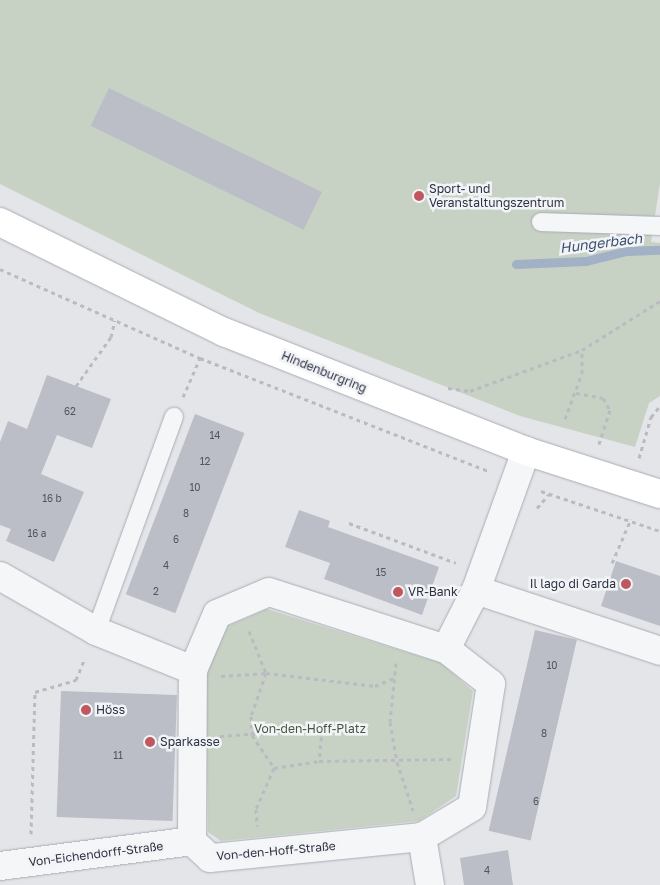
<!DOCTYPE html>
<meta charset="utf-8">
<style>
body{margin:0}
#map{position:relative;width:660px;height:885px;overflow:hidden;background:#e3e5e9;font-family:"Golos Text",sans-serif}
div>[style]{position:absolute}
.green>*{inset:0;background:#c7d2c5}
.stream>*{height:9px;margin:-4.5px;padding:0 4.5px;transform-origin:4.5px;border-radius:4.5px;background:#a2b1c5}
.building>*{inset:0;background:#bbbec6;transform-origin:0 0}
.path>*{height:3px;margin-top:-1.5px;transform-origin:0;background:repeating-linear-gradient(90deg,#b9bbc1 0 4px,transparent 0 8px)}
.roads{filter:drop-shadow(0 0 1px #a9acb3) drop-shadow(0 0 1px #a9acb3)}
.service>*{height:18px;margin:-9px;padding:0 9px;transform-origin:9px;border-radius:9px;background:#f5f6f8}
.minor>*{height:28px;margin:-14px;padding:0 14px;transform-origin:14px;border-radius:14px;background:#f5f6f8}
.secondary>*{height:28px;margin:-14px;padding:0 14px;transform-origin:14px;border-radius:14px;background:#fff}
.dots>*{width:14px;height:14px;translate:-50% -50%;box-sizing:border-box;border:2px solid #f2f4f7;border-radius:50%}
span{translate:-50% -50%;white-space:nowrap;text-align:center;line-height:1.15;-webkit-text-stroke:5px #f2f4f7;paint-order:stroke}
.number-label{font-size:10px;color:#505562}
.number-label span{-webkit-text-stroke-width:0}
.poi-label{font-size:12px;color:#2d3240}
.left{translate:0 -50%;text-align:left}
.right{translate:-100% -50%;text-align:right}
.street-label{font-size:12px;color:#2d3240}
.park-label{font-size:12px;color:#3f5a3c}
.water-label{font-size:14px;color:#3b4f6f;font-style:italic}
</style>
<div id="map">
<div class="green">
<i style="clip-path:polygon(0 0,660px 0,660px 183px,651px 242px,660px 243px,660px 396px,649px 403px,635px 447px,520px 416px,259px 313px,0 184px)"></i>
<i style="clip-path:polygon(267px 609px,441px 663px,473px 691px,456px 796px,419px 821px,221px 841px,208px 832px,206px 670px,228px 626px)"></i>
</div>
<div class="stream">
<i style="left:516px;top:264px;width:70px;rotate:-2.5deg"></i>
<i style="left:586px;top:261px;width:41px;rotate:-14deg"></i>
<i style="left:626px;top:251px;width:34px;rotate:-2deg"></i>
</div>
<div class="building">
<i style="left:109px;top:88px;width:237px;height:42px;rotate:26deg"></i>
<i style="clip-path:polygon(47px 375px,111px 399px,92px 448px,57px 435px,41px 474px,84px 492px,54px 562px,6px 541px,11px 529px,0 525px,0 442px,8px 421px,27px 429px)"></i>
<i style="left:195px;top:414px;width:53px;height:193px;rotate:21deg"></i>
<i style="clip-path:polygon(299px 510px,330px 521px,328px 527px,439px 567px,422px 615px,324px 579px,330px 563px,285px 547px)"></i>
<i style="clip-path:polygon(616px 561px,660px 576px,660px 626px,601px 606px)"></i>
<i style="left:535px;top:630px;width:43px;height:206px;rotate:13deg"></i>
<i style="left:61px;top:691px;width:116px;height:126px;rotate:2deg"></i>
<i style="clip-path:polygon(508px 850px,513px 885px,464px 885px,460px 858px)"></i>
</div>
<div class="path">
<i style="left:0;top:269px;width:219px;rotate:24deg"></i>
<i style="left:200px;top:358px;width:310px;rotate:21.4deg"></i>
<i style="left:76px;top:386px;width:60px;rotate:-54.5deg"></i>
<i style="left:111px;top:337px;width:17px;rotate:-77deg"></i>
<i style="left:448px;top:388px;width:22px;rotate:8deg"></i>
<i style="left:470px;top:391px;width:119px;rotate:-20.1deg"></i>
<i style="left:576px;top:393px;width:27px;rotate:10deg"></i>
<i style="left:603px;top:398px;width:14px;rotate:60deg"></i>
<i style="left:610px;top:410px;width:36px;rotate:108deg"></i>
<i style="left:183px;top:397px;width:43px;rotate:-66.4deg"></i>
<i style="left:565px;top:419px;width:49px;rotate:-69.7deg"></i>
<i style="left:582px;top:373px;width:23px;rotate:-90deg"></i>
<i style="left:582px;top:350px;width:92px;rotate:-32.1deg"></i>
<i style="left:639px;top:458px;width:43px;rotate:-73.7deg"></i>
<i style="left:651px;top:417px;width:14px;rotate:-51deg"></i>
<i style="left:541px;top:491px;width:126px;rotate:18.6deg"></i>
<i style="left:537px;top:508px;width:18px;rotate:-49deg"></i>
<i style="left:349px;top:523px;width:114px;rotate:20.5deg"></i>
<i style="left:612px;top:563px;width:48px;rotate:-66.6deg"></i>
<i style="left:249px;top:631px;width:45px;rotate:68deg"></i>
<i style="left:266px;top:673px;width:46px;rotate:109.2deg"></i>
<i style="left:251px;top:716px;width:19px;rotate:87deg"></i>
<i style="left:252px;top:735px;width:40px;rotate:56deg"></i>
<i style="left:274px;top:768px;width:45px;rotate:113.7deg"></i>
<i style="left:256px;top:809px;width:17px;rotate:87deg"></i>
<i style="left:396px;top:663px;width:59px;rotate:95.8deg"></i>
<i style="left:390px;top:722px;width:41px;rotate:80.1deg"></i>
<i style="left:397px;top:762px;width:51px;rotate:71.6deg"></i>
<i style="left:221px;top:676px;width:45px;rotate:-3.8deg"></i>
<i style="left:266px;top:673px;width:110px;rotate:6.8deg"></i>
<i style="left:375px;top:686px;width:21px;rotate:-23deg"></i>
<i style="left:220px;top:736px;width:102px;rotate:-3.9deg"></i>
<i style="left:322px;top:729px;width:32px;rotate:95deg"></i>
<i style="left:319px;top:761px;width:132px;rotate:-0.9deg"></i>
<i style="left:274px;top:768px;width:46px;rotate:-8.8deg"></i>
<i style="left:31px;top:834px;width:142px;rotate:-88.4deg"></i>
<i style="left:35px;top:692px;width:43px;rotate:-16.3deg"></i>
<i style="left:76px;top:680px;width:24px;rotate:-68deg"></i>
</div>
<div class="roads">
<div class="service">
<i style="left:541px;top:222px;width:119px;rotate:1.9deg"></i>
<i style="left:96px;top:631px;width:228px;rotate:-70deg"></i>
</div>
<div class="minor">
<i style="left:0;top:576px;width:111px;rotate:29.8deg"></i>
<i style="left:96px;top:631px;width:105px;rotate:21.9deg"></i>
<i style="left:476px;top:590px;width:194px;rotate:18.3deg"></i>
<i style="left:422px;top:837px;width:213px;rotate:174.3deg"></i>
<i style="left:210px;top:858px;width:25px;rotate:-137deg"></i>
<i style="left:192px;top:841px;width:171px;rotate:-89.7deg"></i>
<i style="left:193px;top:670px;width:61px;rotate:-66.8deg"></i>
<i style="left:217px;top:614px;width:56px;rotate:-22.9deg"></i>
<i style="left:269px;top:592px;width:186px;rotate:17.9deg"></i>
<i style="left:0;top:866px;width:194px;rotate:-7.4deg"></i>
<i style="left:430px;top:885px;width:49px;rotate:-99.5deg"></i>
<i style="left:422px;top:837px;width:58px;rotate:-31deg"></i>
<i style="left:472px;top:807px;width:124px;rotate:-81.2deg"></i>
<i style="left:491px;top:684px;width:57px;rotate:-142.1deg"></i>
<i style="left:446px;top:649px;width:66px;rotate:-63deg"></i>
<i style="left:476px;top:590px;width:148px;rotate:-70.2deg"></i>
</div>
<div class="secondary">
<i style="left:0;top:222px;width:250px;rotate:26.2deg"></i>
<i style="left:224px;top:332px;width:325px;rotate:21.5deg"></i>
<i style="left:526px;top:451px;width:141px;rotate:17.8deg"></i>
</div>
</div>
<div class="dots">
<i style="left:419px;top:196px;background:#c0575f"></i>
<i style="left:626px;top:584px;background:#c0575f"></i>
<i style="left:398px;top:592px;background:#c0575f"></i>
<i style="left:86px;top:710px;background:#c0575f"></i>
<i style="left:150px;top:742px;background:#c0575f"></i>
</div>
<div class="number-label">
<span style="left:70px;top:412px">62</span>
<span style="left:215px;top:436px">14</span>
<span style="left:205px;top:462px">12</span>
<span style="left:195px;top:488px">10</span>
<span style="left:52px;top:499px">16 b</span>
<span style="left:186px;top:514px">8</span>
<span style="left:37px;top:534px">16 a</span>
<span style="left:176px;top:540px">6</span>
<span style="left:166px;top:566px">4</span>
<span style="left:381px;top:573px">15</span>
<span style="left:156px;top:592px">2</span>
<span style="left:552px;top:666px">10</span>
<span style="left:544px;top:734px">8</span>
<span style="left:118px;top:756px">11</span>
<span style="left:536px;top:802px">6</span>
<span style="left:487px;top:871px">4</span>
</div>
<div class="poi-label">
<span class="left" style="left:429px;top:196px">Sport- und<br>Veranstaltungszentrum</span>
<span class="right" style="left:616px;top:584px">Il lago di Garda</span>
<span class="left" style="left:408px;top:592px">VR-Bank</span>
<span class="left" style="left:96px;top:710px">Höss</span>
<span class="left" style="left:160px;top:742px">Sparkasse</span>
</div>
<div class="street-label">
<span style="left:324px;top:372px;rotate:22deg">Hindenburgring</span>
<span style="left:276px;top:851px;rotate:-5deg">Von-den-Hoff-Straße</span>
<span style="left:96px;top:854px;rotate:-7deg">Von-Eichendorff-Straße</span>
</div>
<div class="park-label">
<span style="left:310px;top:729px">Von-den-Hoff-Platz</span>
</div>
<div class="water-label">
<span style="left:601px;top:243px;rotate:-7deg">Hungerbach</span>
</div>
</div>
